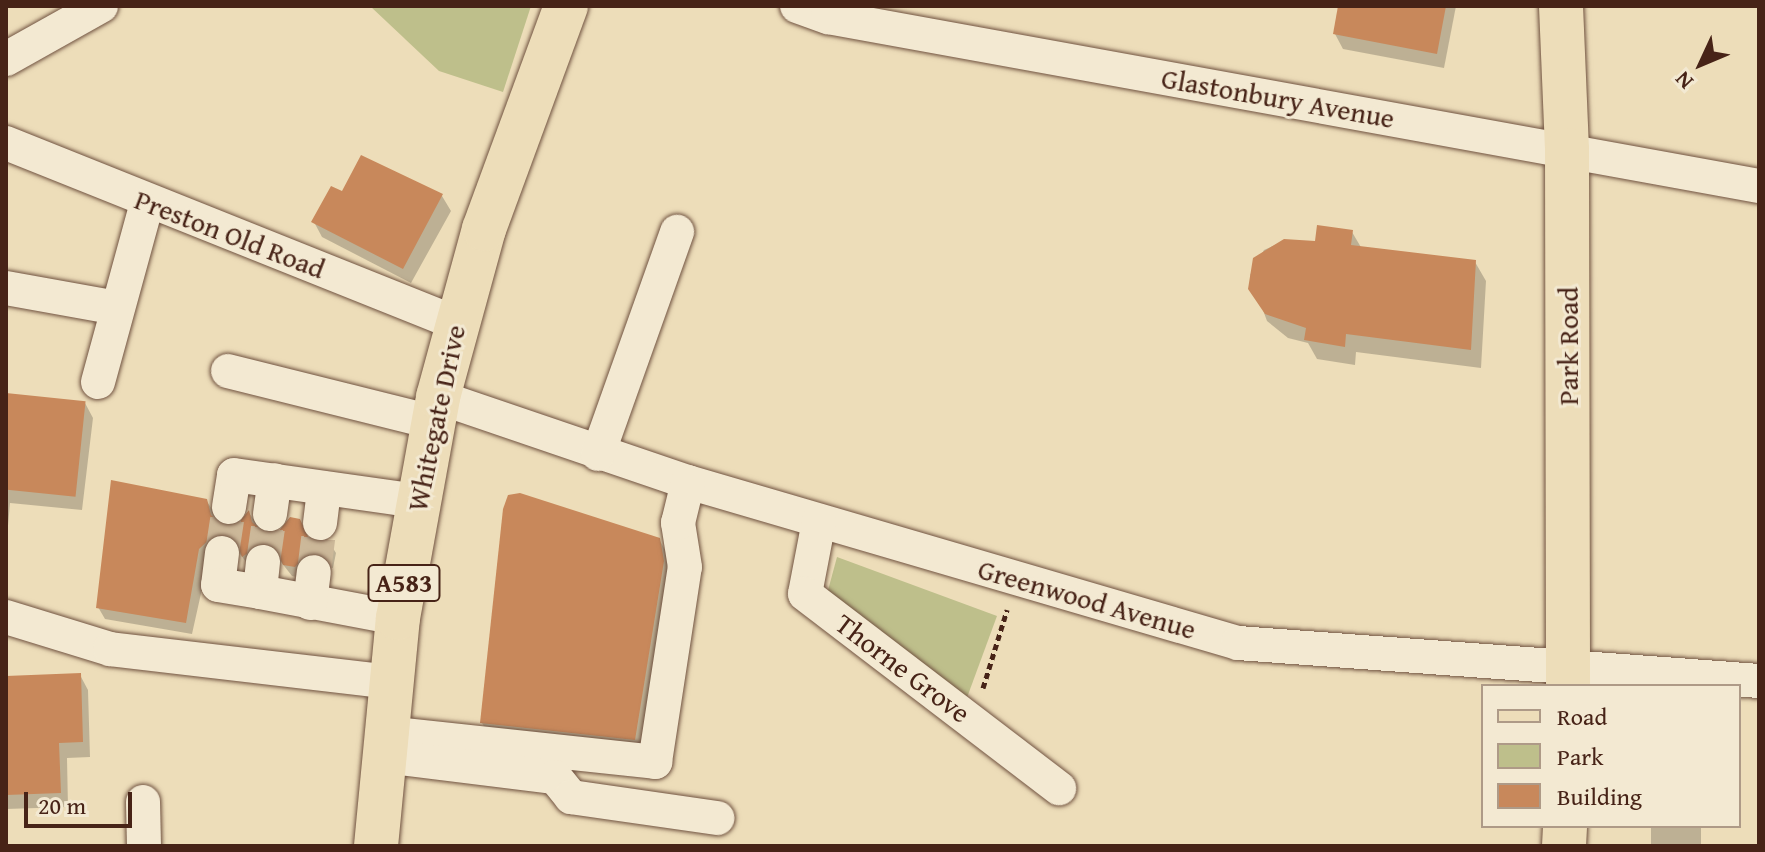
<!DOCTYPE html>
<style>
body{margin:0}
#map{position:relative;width:1765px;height:852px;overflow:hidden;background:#edddb9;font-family:"Gentium Book Plus",serif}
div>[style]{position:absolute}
.green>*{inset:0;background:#bebf8b}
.shadow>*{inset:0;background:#0003;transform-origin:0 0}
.building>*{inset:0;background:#c8885b;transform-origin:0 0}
.minor-tunnel>*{height:34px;margin-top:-17px;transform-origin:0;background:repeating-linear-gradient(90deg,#ccb899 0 34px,transparent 0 51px)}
.path>*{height:5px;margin-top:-2.5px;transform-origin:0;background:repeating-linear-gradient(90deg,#472317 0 6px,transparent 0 10px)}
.roads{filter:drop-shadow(0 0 2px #705240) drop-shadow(0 0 2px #705240)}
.minor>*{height:34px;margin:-17px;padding:0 17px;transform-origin:17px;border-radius:17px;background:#f3e9d2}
.major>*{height:44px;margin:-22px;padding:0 22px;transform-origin:22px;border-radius:22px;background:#edddb9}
span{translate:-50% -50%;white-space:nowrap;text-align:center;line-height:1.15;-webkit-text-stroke:6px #f3e9d2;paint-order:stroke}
.shield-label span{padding:2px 6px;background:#f3e9d2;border:2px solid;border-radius:6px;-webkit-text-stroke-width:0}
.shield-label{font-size:26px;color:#472317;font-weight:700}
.street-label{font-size:28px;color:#472317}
.frame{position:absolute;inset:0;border:8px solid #472317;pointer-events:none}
.legend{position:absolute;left:1481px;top:684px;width:260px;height:144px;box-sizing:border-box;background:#f3e9d2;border:2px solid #ae9a87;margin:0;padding:10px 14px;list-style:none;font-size:24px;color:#472317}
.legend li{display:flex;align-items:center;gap:16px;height:40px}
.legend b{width:40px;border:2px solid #ae9a87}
.north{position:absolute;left:1661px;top:24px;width:80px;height:80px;-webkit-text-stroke:6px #f3e9d2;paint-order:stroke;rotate:226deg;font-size:22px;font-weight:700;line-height:32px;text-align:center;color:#472317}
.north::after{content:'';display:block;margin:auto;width:28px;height:36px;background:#472317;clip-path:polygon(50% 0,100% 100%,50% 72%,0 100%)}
.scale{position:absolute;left:24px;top:792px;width:108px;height:36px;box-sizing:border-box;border:4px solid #472317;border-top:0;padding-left:10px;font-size:24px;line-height:28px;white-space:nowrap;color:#472317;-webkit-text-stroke:6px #f3e9d2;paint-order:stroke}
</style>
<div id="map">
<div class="green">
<i style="clip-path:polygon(370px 6px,531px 6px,503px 92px,439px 71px)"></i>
<i style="clip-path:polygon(837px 557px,997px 616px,965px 703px,827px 594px)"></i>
</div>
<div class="shadow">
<i style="clip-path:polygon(1340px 6px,1456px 6px,1444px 68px,1343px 49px,1335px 34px)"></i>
<i style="clip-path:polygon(362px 158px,442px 196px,451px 211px,411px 283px,322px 237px,314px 222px,343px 194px)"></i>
<i style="clip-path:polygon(1352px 232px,1362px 249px,1475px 262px,1486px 281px,1481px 368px,1356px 352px,1355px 365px,1317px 359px,1308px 343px,1288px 338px,1267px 321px,1250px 275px,1264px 250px,1284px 241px,1316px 243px)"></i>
<i style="clip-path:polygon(6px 394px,85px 403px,93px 418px,82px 510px,10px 503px,6px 549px)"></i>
<i style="clip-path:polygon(520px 495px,659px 539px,670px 559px,645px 758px,493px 742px,482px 723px)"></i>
<i style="clip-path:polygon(206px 500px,225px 529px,238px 527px,249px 513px,266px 536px,329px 542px,336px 553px,333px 568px,314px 564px,302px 578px,292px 576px,274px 553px,250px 567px,233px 545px,208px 562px,192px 634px,105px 619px,98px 607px)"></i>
<i style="clip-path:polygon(6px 662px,7px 678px,80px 675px,88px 690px,90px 757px,67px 758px,68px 807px,6px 809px)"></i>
<i style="left:1651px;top:826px;width:50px;height:20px"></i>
</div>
<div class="building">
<i style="clip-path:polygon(1338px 6px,1446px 6px,1437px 54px,1333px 34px)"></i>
<i style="clip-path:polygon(361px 155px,443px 194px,403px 269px,311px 222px,331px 186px,342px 191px)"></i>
<i style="clip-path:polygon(1317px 225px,1353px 230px,1351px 245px,1476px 260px,1471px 350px,1346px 334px,1345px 347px,1304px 340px,1306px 328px,1265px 314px,1248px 289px,1253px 258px,1284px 239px,1315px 241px)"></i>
<i style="left:6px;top:393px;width:80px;height:96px;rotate:6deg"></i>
<i style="clip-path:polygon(111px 480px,207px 499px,211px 515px,225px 527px,237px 525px,249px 510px,252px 522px,266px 534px,278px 532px,290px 517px,300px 519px,309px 539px,330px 540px,327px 557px,307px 553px,295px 567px,283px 565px,275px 546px,264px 542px,242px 557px,235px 538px,215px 534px,199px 549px,186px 623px,96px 608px)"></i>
<i style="clip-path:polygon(520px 493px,660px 538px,664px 561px,635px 740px,480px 723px,503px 509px,508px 495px)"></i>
<i style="clip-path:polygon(81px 673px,83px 742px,59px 743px,61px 793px,6px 795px,6px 676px)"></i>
</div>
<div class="minor-tunnel">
<i style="left:222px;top:553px;width:47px;rotate:-81.3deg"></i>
<i style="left:263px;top:562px;width:49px;rotate:-81.7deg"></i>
<i style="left:314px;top:572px;width:49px;rotate:-83deg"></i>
</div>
<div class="path">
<i style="left:983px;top:688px;width:82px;rotate:-72.9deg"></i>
</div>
<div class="roads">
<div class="minor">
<i style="left:797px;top:6px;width:33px;rotate:20deg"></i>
<i style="left:828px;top:17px;width:946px;rotate:10.29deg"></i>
<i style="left:6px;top:59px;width:109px;rotate:-29.2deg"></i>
<i style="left:6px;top:143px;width:484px;rotate:21.8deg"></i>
<i style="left:6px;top:288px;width:113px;rotate:10.2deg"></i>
<i style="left:228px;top:371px;width:211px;rotate:14deg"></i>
<i style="left:98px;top:382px;width:186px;rotate:-74.7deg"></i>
<i style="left:438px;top:397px;width:264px;rotate:18.8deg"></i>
<i style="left:688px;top:482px;width:573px;rotate:16.32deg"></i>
<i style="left:1238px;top:643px;width:522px;rotate:4.17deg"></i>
<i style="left:598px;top:454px;width:236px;rotate:-70.4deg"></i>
<i style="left:229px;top:507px;width:32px;rotate:-81deg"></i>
<i style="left:234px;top:475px;width:184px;rotate:8.1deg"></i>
<i style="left:270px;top:514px;width:34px;rotate:-82deg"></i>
<i style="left:819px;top:521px;width:74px;rotate:100.9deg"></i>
<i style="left:805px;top:594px;width:320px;rotate:37.4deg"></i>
<i style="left:320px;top:523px;width:35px;rotate:-83deg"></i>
<i style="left:222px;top:553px;width:32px;rotate:97deg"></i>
<i style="left:218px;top:585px;width:43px;rotate:9.5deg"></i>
<i style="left:263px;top:562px;width:30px;rotate:96deg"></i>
<i style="left:260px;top:592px;width:140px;rotate:10.7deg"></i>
<i style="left:310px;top:603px;width:31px;rotate:-83deg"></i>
<i style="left:6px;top:617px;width:109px;rotate:17.1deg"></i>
<i style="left:110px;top:649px;width:282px;rotate:6.7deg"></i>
<i style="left:385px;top:733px;width:272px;rotate:6.1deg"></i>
<i style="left:655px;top:762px;width:197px;rotate:-81.3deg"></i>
<i style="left:685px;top:567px;width:45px;rotate:-99deg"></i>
<i style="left:678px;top:523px;width:42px;rotate:-76.3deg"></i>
<i style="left:383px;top:756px;width:173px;rotate:7deg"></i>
<i style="left:555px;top:777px;width:26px;rotate:51deg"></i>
<i style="left:571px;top:797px;width:148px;rotate:8.2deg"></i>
<i style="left:143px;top:802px;width:44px;rotate:88.7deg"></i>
</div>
<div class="major">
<i style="left:1561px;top:6px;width:144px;rotate:87.6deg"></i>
<i style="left:1567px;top:150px;width:536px;rotate:89.89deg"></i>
<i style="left:376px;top:846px;width:229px;rotate:-84.5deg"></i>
<i style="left:398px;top:618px;width:225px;rotate:-79.7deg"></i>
<i style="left:438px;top:397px;width:174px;rotate:-74.7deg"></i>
<i style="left:484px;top:229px;width:238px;rotate:-69.8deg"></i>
<i style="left:1564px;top:846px;width:20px;rotate:-87deg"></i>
</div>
</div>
<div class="shield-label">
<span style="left:404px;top:583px">A583</span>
</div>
<div class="street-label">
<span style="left:1278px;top:98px;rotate:10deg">Glastonbury Avenue</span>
<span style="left:230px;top:234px;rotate:21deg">Preston Old Road</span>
<span style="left:1568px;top:346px;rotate:-90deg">Park Road</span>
<span style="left:436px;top:418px;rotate:-78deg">Whitegate Drive</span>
<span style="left:1087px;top:599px;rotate:16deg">Greenwood Avenue</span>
<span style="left:903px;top:668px;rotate:37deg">Thorne Grove</span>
</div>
<div class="frame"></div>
<ul class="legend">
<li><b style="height:10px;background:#edddb9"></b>Road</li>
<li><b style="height:22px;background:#bebf8b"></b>Park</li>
<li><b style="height:22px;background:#c8885b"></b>Building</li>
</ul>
<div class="north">N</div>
<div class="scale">20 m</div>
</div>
